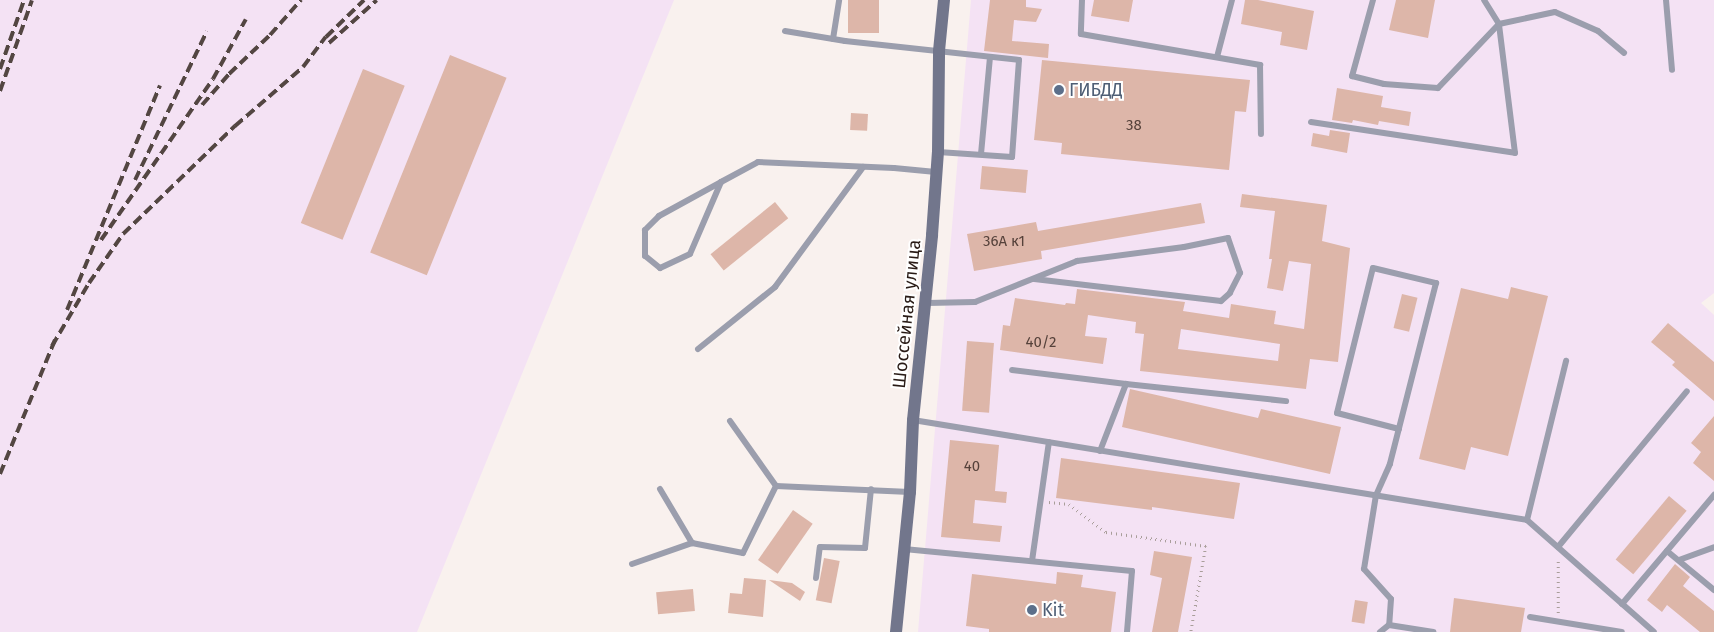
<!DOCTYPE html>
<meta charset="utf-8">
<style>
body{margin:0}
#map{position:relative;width:1714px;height:632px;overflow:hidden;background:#f9f1ee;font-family:"Fira Sans",sans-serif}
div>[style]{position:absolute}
.industrial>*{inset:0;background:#f4e2f4}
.building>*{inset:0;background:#ddb6a9;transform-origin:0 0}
.path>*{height:2.5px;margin-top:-1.25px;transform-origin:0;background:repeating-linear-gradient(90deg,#a99e9a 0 1px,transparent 0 5px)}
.service>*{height:6px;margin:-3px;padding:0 3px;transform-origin:3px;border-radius:3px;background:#9b9ead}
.secondary>*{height:12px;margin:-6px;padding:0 6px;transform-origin:6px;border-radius:6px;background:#72768c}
.rail>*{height:4px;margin-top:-2px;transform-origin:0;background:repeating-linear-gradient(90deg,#534642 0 10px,transparent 0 15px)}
.dots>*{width:14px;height:14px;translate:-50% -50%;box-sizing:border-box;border:2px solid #fff;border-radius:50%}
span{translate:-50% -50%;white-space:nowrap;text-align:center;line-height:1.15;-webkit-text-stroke:4px #fff;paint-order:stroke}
.number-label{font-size:15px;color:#56423b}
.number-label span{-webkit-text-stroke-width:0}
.service-label{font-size:18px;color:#4e5e75}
.left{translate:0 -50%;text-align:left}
.street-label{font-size:18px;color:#291b16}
</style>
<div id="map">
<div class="industrial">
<i style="clip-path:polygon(0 0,674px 0,417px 632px,0 632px)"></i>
<i style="clip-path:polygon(971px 0,1714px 0,1714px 293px,1701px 303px,1714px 315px,1714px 632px,918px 632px)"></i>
</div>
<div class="building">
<i style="left:848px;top:0;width:31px;height:33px"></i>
<i style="clip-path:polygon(990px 0,1026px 0,1026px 7px,1042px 9px,1036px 22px,1014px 20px,1012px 41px,1049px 44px,1048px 58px,984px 51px)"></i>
<i style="clip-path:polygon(1094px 0,1133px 0,1129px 22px,1091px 16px)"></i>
<i style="clip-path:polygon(1245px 0,1258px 0,1314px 11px,1307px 50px,1280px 45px,1282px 32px,1241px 24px)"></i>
<i style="clip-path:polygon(1396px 0,1435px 0,1428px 38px,1389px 30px)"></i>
<i style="left:450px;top:55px;width:61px;height:213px;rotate:22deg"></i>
<i style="clip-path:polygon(1042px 60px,1250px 80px,1246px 112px,1235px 111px,1229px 170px,1061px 154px,1062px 143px,1034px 140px)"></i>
<i style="left:363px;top:69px;width:45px;height:166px;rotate:22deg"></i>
<i style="clip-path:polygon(1337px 88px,1383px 96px,1381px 107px,1411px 112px,1409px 126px,1379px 121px,1378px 125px,1353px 120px,1352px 123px,1332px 120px)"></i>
<i style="left:851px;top:113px;width:17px;height:17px;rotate:3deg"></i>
<i style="clip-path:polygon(1330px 130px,1350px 133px,1347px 153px,1311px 146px,1313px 133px,1329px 136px)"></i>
<i style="left:982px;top:166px;width:46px;height:23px;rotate:5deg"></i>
<i style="clip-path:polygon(evenodd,1242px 194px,1327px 205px,1322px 241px,1350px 248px,1338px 362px,1310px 359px,1306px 389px,1140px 371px,1144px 334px,1135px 333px,1136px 322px,1088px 315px,1085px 336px,1107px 338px,1103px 364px,1000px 350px,1003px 325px,1010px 326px,1015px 298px,1065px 305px,1066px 303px,1075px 304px,1077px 289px,1185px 302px,1183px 311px,1229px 318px,1231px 304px,1276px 311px,1274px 324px,1304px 329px,1311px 264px,1289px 261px,1283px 291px,1267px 288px,1272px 259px,1269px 259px,1275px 211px,1240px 207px,1242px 194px,1181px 329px,1280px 344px,1278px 361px,1178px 349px,1181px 329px)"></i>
<i style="left:775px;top:202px;width:21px;height:83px;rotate:51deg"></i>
<i style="clip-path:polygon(1201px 203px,1205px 223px,1041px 251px,1042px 259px,974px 271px,967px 234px,1036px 222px,1038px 231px)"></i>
<i style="clip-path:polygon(1511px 287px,1548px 296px,1508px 456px,1471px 447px,1465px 470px,1419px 459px,1461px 288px,1508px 299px)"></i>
<i style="left:1402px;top:294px;width:16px;height:35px;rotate:14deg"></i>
<i style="clip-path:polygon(1668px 323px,1714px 362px,1714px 401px,1672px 365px,1675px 362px,1651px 342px)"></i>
<i style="left:967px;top:341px;width:27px;height:70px;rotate:4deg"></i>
<i style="clip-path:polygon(1130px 389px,1258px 418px,1261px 409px,1341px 427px,1330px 474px,1122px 427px)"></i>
<i style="clip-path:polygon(1714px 416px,1714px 481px,1693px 463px,1701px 452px,1691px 443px)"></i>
<i style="clip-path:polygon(950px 440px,999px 445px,995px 491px,1007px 492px,1006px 503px,975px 500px,973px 523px,1002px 526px,1000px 542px,941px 537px)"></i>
<i style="clip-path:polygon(1061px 458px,1240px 483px,1234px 519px,1152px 507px,1152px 510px,1056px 498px)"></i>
<i style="left:1669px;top:496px;width:23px;height:83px;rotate:40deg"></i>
<i style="left:793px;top:510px;width:24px;height:61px;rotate:35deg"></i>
<i style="clip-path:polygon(1154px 551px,1192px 557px,1178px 632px,1152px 632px,1162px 578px,1150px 575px)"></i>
<i style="left:824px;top:558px;width:16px;height:43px;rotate:11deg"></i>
<i style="clip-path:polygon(1675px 564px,1690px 577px,1683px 586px,1714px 611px,1714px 632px,1700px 632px,1667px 605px,1662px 612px,1647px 600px)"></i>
<i style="clip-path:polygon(1057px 572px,1083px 575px,1081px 587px,1116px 592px,1111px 632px,989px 632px,989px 629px,966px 626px,972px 574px,1056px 584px)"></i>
<i style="clip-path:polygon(744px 578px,766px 580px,763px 617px,728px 613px,730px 593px,742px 594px)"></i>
<i style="clip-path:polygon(769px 580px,792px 583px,805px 592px,800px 601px)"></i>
<i style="left:693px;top:589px;width:22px;height:37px;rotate:85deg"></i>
<i style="clip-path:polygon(1454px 598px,1525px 608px,1521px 632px,1450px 632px)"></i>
<i style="left:1355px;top:600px;width:13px;height:22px;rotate:9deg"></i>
</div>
<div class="path">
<i style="left:1049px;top:502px;width:20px;rotate:6deg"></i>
<i style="left:1069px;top:504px;width:46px;rotate:37.1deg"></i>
<i style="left:1106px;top:532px;width:101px;rotate:8deg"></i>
<i style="left:1206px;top:546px;width:87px;rotate:99.9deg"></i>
<i style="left:1558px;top:613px;width:54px;rotate:-90deg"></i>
</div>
<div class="service">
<i style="left:1082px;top:0;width:34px;rotate:92deg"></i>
<i style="left:1081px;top:34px;width:182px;rotate:9.8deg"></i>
<i style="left:1260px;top:65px;width:69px;rotate:89.2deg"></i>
<i style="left:1373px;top:0;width:79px;rotate:105.4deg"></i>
<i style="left:1352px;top:76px;width:33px;rotate:14deg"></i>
<i style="left:1384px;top:84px;width:54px;rotate:4.2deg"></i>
<i style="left:1438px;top:88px;width:88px;rotate:-46.4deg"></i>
<i style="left:1499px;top:24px;width:57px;rotate:-12.1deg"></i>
<i style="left:1555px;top:12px;width:47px;rotate:23.8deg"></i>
<i style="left:1598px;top:31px;width:34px;rotate:40deg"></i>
<i style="left:1666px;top:0;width:70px;rotate:85.1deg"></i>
<i style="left:785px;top:31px;width:61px;rotate:9.5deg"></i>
<i style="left:845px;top:41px;width:175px;rotate:6.2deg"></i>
<i style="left:1019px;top:60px;width:97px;rotate:94.1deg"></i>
<i style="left:1012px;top:157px;width:74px;rotate:-176.1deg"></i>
<i style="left:833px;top:39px;width:39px;rotate:-81deg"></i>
<i style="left:1217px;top:57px;width:59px;rotate:-75.3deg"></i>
<i style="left:1311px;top:122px;width:206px;rotate:8.6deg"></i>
<i style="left:1515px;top:153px;width:130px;rotate:-97.1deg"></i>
<i style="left:1499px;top:24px;width:28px;rotate:-122deg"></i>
<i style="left:981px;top:154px;width:97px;rotate:-84.7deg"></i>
<i style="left:721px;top:182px;width:78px;rotate:113.3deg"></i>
<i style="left:690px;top:254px;width:33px;rotate:155deg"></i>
<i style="left:660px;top:268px;width:19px;rotate:-141deg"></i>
<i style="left:645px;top:256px;width:26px;rotate:-90deg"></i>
<i style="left:645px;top:230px;width:20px;rotate:-45deg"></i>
<i style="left:659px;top:216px;width:71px;rotate:-28.7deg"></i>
<i style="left:721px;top:182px;width:42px;rotate:-28.4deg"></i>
<i style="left:758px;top:162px;width:136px;rotate:2.5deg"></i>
<i style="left:894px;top:168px;width:42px;rotate:5.4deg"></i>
<i style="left:927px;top:303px;width:48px;rotate:-1.2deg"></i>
<i style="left:975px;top:302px;width:110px;rotate:-21.9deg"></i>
<i style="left:1077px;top:261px;width:108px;rotate:-7.5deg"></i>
<i style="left:1184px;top:247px;width:45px;rotate:-11.6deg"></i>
<i style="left:1228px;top:238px;width:37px;rotate:71deg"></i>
<i style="left:1240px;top:273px;width:22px;rotate:117deg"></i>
<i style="left:1230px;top:293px;width:12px;rotate:138deg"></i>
<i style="left:1221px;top:301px;width:188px;rotate:-173.3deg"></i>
<i style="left:698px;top:349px;width:99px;rotate:-38.8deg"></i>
<i style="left:775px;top:287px;width:149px;rotate:-53.7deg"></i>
<i style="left:1012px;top:370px;width:115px;rotate:7deg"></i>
<i style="left:913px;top:420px;width:622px;rotate:9.25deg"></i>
<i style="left:1527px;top:520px;width:169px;rotate:41.4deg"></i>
<i style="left:730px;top:421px;width:80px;rotate:54.7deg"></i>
<i style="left:1399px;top:429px;width:64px;rotate:-165.5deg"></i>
<i style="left:1337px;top:413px;width:149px;rotate:-76.1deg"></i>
<i style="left:1373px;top:268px;width:65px;rotate:13.4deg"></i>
<i style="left:1436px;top:283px;width:187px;rotate:104.3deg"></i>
<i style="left:1390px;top:464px;width:34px;rotate:114deg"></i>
<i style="left:1376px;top:495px;width:75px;rotate:99.2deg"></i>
<i style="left:1364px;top:569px;width:40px;rotate:48deg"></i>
<i style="left:1391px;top:599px;width:26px;rotate:94deg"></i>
<i style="left:1389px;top:625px;width:45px;rotate:9deg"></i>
<i style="left:1100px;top:451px;width:72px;rotate:-68.8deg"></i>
<i style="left:1126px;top:384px;width:161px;rotate:6.1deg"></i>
<i style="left:660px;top:489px;width:63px;rotate:59.3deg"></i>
<i style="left:692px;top:543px;width:52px;rotate:11.1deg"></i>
<i style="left:743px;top:553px;width:75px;rotate:-63.8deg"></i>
<i style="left:776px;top:486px;width:134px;rotate:2.6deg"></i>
<i style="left:1527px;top:520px;width:164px;rotate:-76.2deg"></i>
<i style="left:1558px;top:547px;width:202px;rotate:-50.4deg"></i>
<i style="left:904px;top:549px;width:229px;rotate:5.5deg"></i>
<i style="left:1132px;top:571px;width:61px;rotate:94.7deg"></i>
<i style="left:1667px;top:551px;width:61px;rotate:39.7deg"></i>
<i style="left:1679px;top:560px;width:37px;rotate:-20deg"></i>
<i style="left:1032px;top:561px;width:120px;rotate:-81.9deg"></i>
<i style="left:632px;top:564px;width:64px;rotate:-19.3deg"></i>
<i style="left:816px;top:578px;width:31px;rotate:-83deg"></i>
<i style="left:820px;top:547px;width:45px;rotate:1.3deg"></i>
<i style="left:865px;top:548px;width:59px;rotate:-84.2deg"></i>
<i style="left:1622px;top:604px;width:143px;rotate:-49.8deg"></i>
<i style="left:1530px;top:617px;width:93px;rotate:9.3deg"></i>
<i style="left:1380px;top:632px;width:11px;rotate:-38deg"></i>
</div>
<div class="secondary">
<i style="left:896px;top:632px;width:141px;rotate:-84.3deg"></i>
<i style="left:910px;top:492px;width:72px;rotate:-87.6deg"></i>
<i style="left:913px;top:420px;width:186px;rotate:-84.1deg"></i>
<i style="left:932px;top:235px;width:83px;rotate:-85.9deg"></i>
<i style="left:938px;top:152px;width:101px;rotate:-89.4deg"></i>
<i style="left:939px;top:51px;width:51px;rotate:-84.4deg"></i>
</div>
<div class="rail">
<i style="left:329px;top:43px;width:64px;rotate:-41.9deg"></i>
<i style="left:0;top:69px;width:73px;rotate:-70.8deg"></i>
<i style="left:0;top:91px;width:96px;rotate:-70.6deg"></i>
<i style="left:202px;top:105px;width:41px;rotate:-48.9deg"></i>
<i style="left:229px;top:74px;width:57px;rotate:-43.6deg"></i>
<i style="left:270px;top:35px;width:47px;rotate:-48.5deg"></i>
<i style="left:135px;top:180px;width:165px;rotate:-64.2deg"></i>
<i style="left:101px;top:240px;width:196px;rotate:-55.2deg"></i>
<i style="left:213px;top:79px;width:68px;rotate:-61.2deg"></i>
<i style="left:67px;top:310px;width:243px;rotate:-67.5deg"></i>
<i style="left:52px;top:346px;width:73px;rotate:-59.6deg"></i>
<i style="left:89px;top:283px;width:60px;rotate:-55.2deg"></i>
<i style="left:123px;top:234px;width:156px;rotate:-44deg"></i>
<i style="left:235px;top:126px;width:90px;rotate:-40.9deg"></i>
<i style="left:303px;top:67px;width:38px;rotate:-53deg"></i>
<i style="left:326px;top:37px;width:53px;rotate:-44.2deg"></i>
<i style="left:0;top:474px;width:145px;rotate:-67.7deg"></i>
</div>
<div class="dots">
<i style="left:1059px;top:90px;background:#5c6f8a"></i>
<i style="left:1032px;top:610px;background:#5c6f8a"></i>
</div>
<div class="number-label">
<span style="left:1134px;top:126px">38</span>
<span style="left:1004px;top:242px">36А к1</span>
<span style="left:1041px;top:343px">40/2</span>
<span style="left:972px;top:467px">40</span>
</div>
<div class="service-label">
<span class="left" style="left:1069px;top:90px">ГИБДД</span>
<span class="left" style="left:1042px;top:610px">Kit</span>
</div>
<div class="street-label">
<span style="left:907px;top:314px;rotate:-84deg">Шоссейная улица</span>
</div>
</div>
